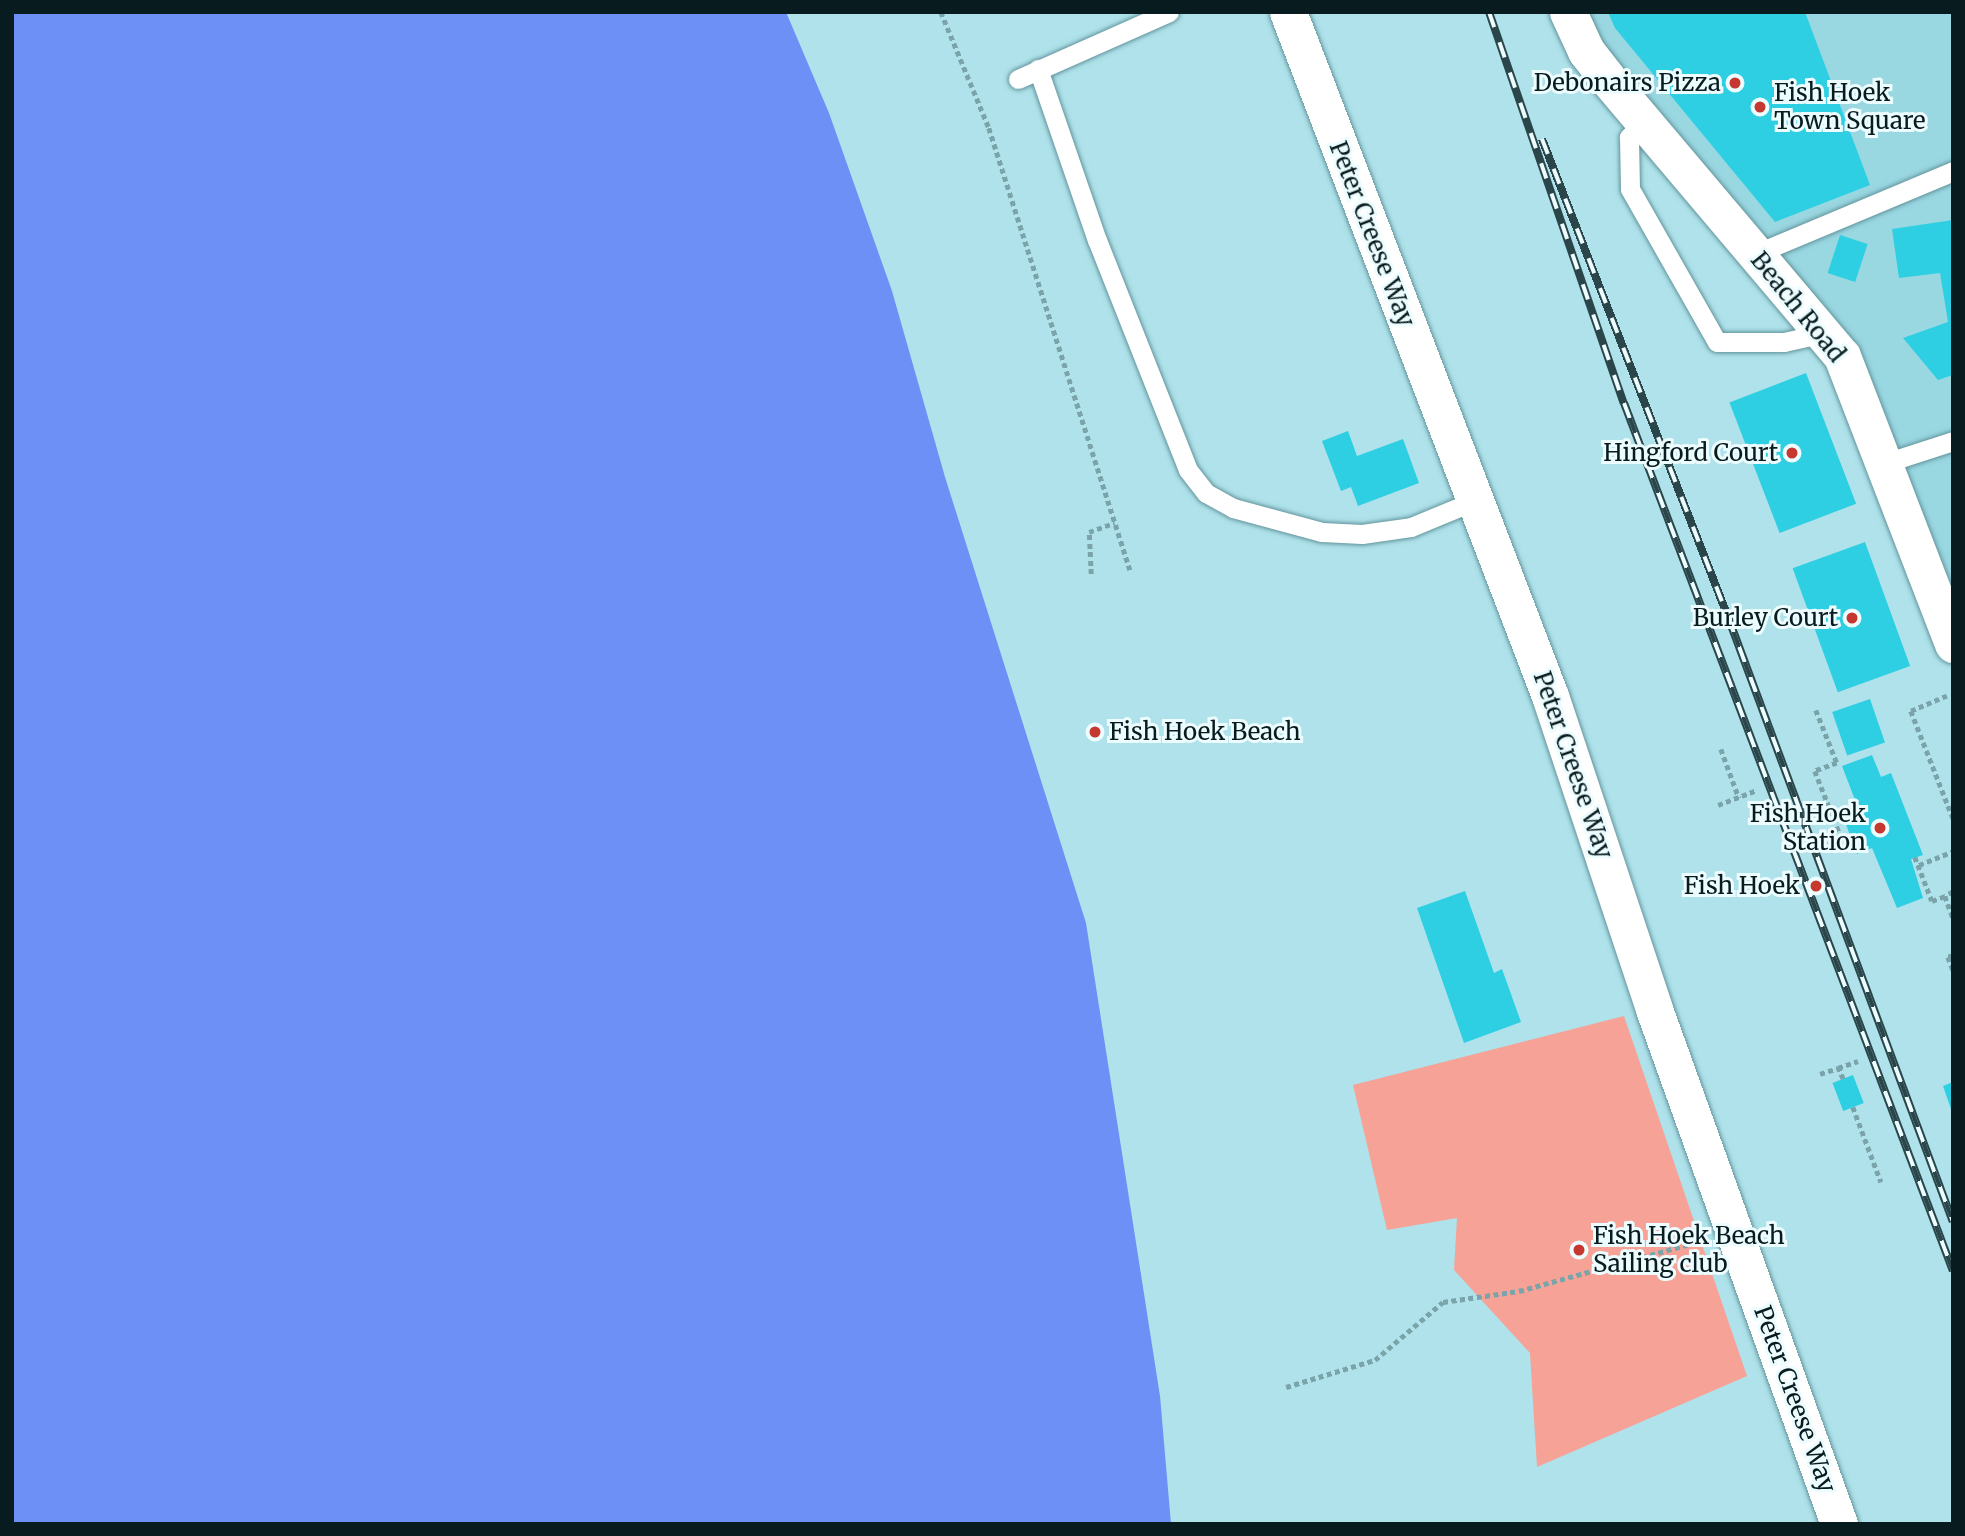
<!DOCTYPE html>
<style>
body{margin:0}
#map{position:relative;width:1965px;height:1536px;overflow:hidden;background:#afe2ea;font-family:Merriweather,serif}
div>[style]{position:absolute}
.built>*{inset:0;background:#99d7e1}
.green>*{inset:0;background:#f6a297}
.water>*{inset:0;background:#6d90f7}
.building>*{inset:0;background:#2fcfe3;transform-origin:0 0}
.path>*{height:4.5px;margin-top:-2.25px;transform-origin:0;background:repeating-linear-gradient(90deg,#7aa4aa 0 5px,transparent 0 8.5px)}
.roads{filter:drop-shadow(0 0 2px #62949c) drop-shadow(0 0 2px #62949c)}
.service>*{height:19px;margin:-9.5px;padding:0 9.5px;transform-origin:9.5px;border-radius:9.5px;background:#fff}
.minor>*{height:37px;margin:-18.5px;padding:0 18.5px;transform-origin:18.5px;border-radius:18.5px;background:#fff}
.rail>*{height:8px;margin-top:-4px;transform-origin:0;background:repeating-linear-gradient(90deg,#edfcfe 0 16px,#2b464a 0 32px);box-sizing:border-box;border-block:2px solid #2b464a}
.dots>*{width:19px;height:19px;translate:-50% -50%;box-sizing:border-box;border:4px solid #edfcfe;border-radius:50%}
span{translate:-50% -50%;white-space:nowrap;text-align:center;line-height:1.15;-webkit-text-stroke:6px #edfcfe;paint-order:stroke}
.poi-label{font-size:24px;color:#081c1f}
.right{translate:-100% -50%;text-align:right}
.left{translate:0 -50%;text-align:left}
.street-label{font-size:24px;color:#081c1f}
.frame{position:absolute;inset:0;border:14px solid #081c1f;pointer-events:none}
</style>
<div id="map">
<div class="built">
<i style="clip-path:polygon(1568px 12px,1953px 12px,1953px 644px,1856px 385px)"></i>
</div>
<div class="green">
<i style="clip-path:polygon(1624px 1016px,1747px 1376px,1537px 1467px,1530px 1353px,1454px 1270px,1457px 1218px,1387px 1230px,1353px 1085px)"></i>
</div>
<div class="water">
<i style="clip-path:polygon(12px 12px,786px 12px,829px 113px,892px 291px,945px 477px,1086px 923px,1160px 1396px,1171px 1524px,12px 1524px)"></i>
</div>
<div class="building">
<i style="clip-path:polygon(1608px 12px,1805px 12px,1870px 185px,1775px 222px,1615px 28px)"></i>
<i style="clip-path:polygon(1953px 220px,1953px 375px,1938px 380px,1903px 338px,1948px 322px,1940px 273px,1899px 278px,1892px 229px)"></i>
<i style="left:1840px;top:235px;width:29px;height:40px;rotate:18deg"></i>
<i style="left:1806px;top:373px;width:140px;height:82px;rotate:69deg"></i>
<i style="clip-path:polygon(1348px 431px,1357px 456px,1403px 439px,1419px 483px,1358px 506px,1351px 487px,1341px 491px,1322px 441px)"></i>
<i style="left:1865px;top:542px;width:132px;height:77px;rotate:70deg"></i>
<i style="left:1870px;top:699px;width:46px;height:40px;rotate:71deg"></i>
<i style="clip-path:polygon(1872px 755px,1881px 777px,1891px 773px,1923px 855px,1911px 859px,1923px 898px,1897px 908px,1872px 848px,1857px 854px,1844px 819px,1860px 813px,1842px 766px)"></i>
<i style="clip-path:polygon(1465px 891px,1494px 973px,1502px 969px,1521px 1022px,1464px 1043px,1417px 908px)"></i>
<i style="left:1853px;top:1075px;width:30px;height:22px;rotate:69deg"></i>
<i style="clip-path:polygon(1953px 1082px,1953px 1112px,1952px 1112px,1943px 1086px)"></i>
</div>
<div class="path">
<i style="left:941px;top:12px;width:126px;rotate:67.5deg"></i>
<i style="left:989px;top:128px;width:464px;rotate:72.3deg"></i>
<i style="left:1091px;top:574px;width:42px;rotate:-92.7deg"></i>
<i style="left:1089px;top:532px;width:27px;rotate:-20deg"></i>
<i style="left:1947px;top:696px;width:39px;rotate:157deg"></i>
<i style="left:1911px;top:711px;width:115px;rotate:68.6deg"></i>
<i style="left:1816px;top:710px;width:57px;rotate:68.4deg"></i>
<i style="left:1837px;top:763px;width:23px;rotate:160deg"></i>
<i style="left:1815px;top:771px;width:74px;rotate:68.6deg"></i>
<i style="left:1842px;top:840px;width:9px;rotate:-21deg"></i>
<i style="left:1721px;top:749px;width:52px;rotate:69.8deg"></i>
<i style="left:1718px;top:805px;width:42px;rotate:-21deg"></i>
<i style="left:1828px;top:845px;width:15px;rotate:-20deg"></i>
<i style="left:1915px;top:857px;width:47px;rotate:68.9deg"></i>
<i style="left:1932px;top:901px;width:14px;rotate:-21deg"></i>
<i style="left:1919px;top:865px;width:37px;rotate:-22deg"></i>
<i style="left:1953px;top:892px;width:9px;rotate:153deg"></i>
<i style="left:1945px;top:896px;width:23px;rotate:70deg"></i>
<i style="left:1953px;top:956px;width:5px;rotate:169deg"></i>
<i style="left:1948px;top:957px;width:14px;rotate:69deg"></i>
<i style="left:1820px;top:1074px;width:19px;rotate:-18deg"></i>
<i style="left:1843px;top:1079px;width:12px;rotate:-114deg"></i>
<i style="left:1838px;top:1068px;width:21px;rotate:-19deg"></i>
<i style="left:1853px;top:1107px;width:80px;rotate:69.5deg"></i>
<i style="left:1286px;top:1387px;width:93px;rotate:-16.9deg"></i>
<i style="left:1375px;top:1360px;width:89px;rotate:-40.5deg"></i>
<i style="left:1443px;top:1302px;width:77px;rotate:-8.2deg"></i>
<i style="left:1519px;top:1291px;width:189px;rotate:-15.4deg"></i>
</div>
<div class="roads">
<div class="service">
<i style="left:1038px;top:69px;width:181px;rotate:71deg"></i>
<i style="left:1097px;top:240px;width:247px;rotate:68.4deg"></i>
<i style="left:1188px;top:470px;width:29px;rotate:52deg"></i>
<i style="left:1206px;top:493px;width:31px;rotate:29deg"></i>
<i style="left:1233px;top:508px;width:92px;rotate:15.1deg"></i>
<i style="left:1322px;top:532px;width:40px;rotate:2.9deg"></i>
<i style="left:1362px;top:534px;width:49px;rotate:-8.1deg"></i>
<i style="left:1411px;top:527px;width:68px;rotate:-22.4deg"></i>
<i style="left:1018px;top:79px;width:165px;rotate:-23.9deg"></i>
<i style="left:1643px;top:122px;width:21px;rotate:133deg"></i>
<i style="left:1629px;top:137px;width:52px;rotate:88.9deg"></i>
<i style="left:1630px;top:189px;width:176px;rotate:60.4deg"></i>
<i style="left:1717px;top:342px;width:67px"></i>
<i style="left:1784px;top:342px;width:41px;rotate:-12.7deg"></i>
<i style="left:1755px;top:254px;width:215px;rotate:-22.7deg"></i>
<i style="left:1885px;top:463px;width:71px;rotate:-17.9deg"></i>
</div>
<div class="minor">
<i style="left:1288px;top:12px;width:732px;rotate:69.04deg"></i>
<i style="left:1550px;top:696px;width:330px;rotate:71.6deg"></i>
<i style="left:1654px;top:1009px;width:547px;rotate:70.24deg"></i>
<i style="left:1568px;top:12px;width:43px;rotate:65.2deg"></i>
<i style="left:1586px;top:51px;width:33px;rotate:52deg"></i>
<i style="left:1606px;top:77px;width:365px;rotate:49.8deg"></i>
<i style="left:1842px;top:356px;width:309px;rotate:68.9deg"></i>
</div>
</div>
<div class="rail">
<i style="left:1489px;top:12px;width:414px;rotate:71deg"></i>
<i style="left:1624px;top:403px;width:928px;rotate:69.24deg"></i>
<i style="left:1542px;top:139px;width:513px;rotate:68.74deg"></i>
<i style="left:1728px;top:617px;width:645px;rotate:69.6deg"></i>
</div>
<div class="dots">
<i style="left:1735px;top:83px;background:#c5372f"></i>
<i style="left:1760px;top:107px;background:#c5372f"></i>
<i style="left:1792px;top:453px;background:#c5372f"></i>
<i style="left:1852px;top:618px;background:#c5372f"></i>
<i style="left:1095px;top:732px;background:#c5372f"></i>
<i style="left:1880px;top:828px;background:#c5372f"></i>
<i style="left:1816px;top:886px;background:#c5372f"></i>
<i style="left:1579px;top:1250px;background:#c5372f"></i>
</div>
<div class="poi-label">
<span class="right" style="left:1721px;top:83px">Debonairs Pizza</span>
<span class="left" style="left:1774px;top:107px">Fish Hoek<br>Town Square</span>
<span class="right" style="left:1778px;top:453px">Hingford Court</span>
<span class="right" style="left:1838px;top:618px">Burley Court</span>
<span class="left" style="left:1109px;top:732px">Fish Hoek Beach</span>
<span class="right" style="left:1866px;top:828px">Fish Hoek<br>Station</span>
<span class="right" style="left:1800px;top:886px">Fish Hoek</span>
<span class="left" style="left:1593px;top:1250px">Fish Hoek Beach<br>Sailing club</span>
</div>
<div class="street-label">
<span style="left:1372px;top:234px;rotate:69deg">Peter Creese Way</span>
<span style="left:1798px;top:307px;rotate:51deg">Beach Road</span>
<span style="left:1573px;top:765px;rotate:71deg">Peter Creese Way</span>
<span style="left:1795px;top:1399px;rotate:70deg">Peter Creese Way</span>
</div>
<div class="frame"></div>
</div>
